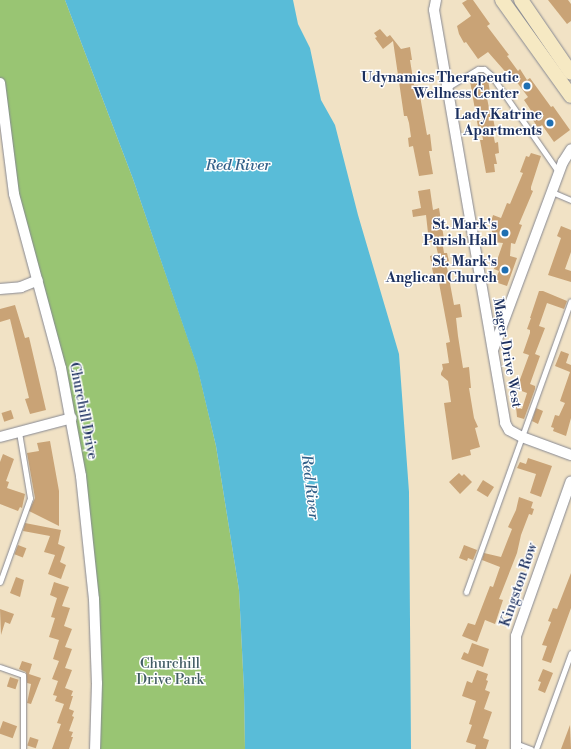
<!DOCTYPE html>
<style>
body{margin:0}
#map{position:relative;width:571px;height:749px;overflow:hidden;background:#f1e2c5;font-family:"Libre Bodoni",serif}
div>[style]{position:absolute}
.green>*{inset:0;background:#99c573}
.water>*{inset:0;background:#59bcd8}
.building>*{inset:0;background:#c9a376;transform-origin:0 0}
.roads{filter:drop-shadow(0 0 1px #868892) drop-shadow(0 0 1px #868892)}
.service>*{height:5px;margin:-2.5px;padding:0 2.5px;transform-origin:2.5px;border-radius:2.5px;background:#fff}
.minor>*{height:10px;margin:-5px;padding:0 5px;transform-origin:5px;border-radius:5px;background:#fff}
.secondary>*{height:14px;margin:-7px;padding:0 7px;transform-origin:7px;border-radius:7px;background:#f6e9c3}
.dots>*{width:11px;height:11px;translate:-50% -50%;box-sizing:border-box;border:2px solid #fff;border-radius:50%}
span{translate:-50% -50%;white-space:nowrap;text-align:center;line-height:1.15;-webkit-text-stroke:3px #fff;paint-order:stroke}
.poi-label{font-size:14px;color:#1b2f5e;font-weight:700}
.right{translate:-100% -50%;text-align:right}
.street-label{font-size:14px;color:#1b2f5e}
.park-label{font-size:14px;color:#415c64}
.water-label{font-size:15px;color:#316089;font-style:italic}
</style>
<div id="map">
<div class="green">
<i style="clip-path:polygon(0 0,65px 0,133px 179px,197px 365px,216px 446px,239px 590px,244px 690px,245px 749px,95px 749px,97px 683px,72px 418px,14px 194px,0 83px)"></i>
</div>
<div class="water">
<i style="clip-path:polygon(65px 0,293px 0,298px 24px,310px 48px,321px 100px,335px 125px,358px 215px,399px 354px,409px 492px,411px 749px,245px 749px,244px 690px,239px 590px,216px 446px,197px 366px,133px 179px)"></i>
</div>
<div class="building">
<i style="clip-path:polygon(467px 0,473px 0,490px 24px,487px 26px,509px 55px,507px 56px,518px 71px,520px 69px,527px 80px,530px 78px,551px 107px,553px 106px,570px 130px,554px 142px,542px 125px,538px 128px,533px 120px,536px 118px,524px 100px,528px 97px,516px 81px,512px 84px,508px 79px,510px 77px,488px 52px,478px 59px,466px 42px,464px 43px,459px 34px,457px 26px,471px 16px,462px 3px)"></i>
<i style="clip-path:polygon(548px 0,568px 0,571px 4px,571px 21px,567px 24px)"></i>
<i style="clip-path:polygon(380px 29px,387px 37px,390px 35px,401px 49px,410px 47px,412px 60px,410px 60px,414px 85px,418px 85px,427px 135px,430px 134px,432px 151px,429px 151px,433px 174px,419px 176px,413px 146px,409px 147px,408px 138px,411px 137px,409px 123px,407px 116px,404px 116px,393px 41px,383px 49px,375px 38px,377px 37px,374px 33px)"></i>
<i style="clip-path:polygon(485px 78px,485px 80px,488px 80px,490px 92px,486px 93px,491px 118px,493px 118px,495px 128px,492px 128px,495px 143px,498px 142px,499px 153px,495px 154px,497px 164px,494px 164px,495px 172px,486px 173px,480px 140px,483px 140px,481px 126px,478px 127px,470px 81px)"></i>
<i style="clip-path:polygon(531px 153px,541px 156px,531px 187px,531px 190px,533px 191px,519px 224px,522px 225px,515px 244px,511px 243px,510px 256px,517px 258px,507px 286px,495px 282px,499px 271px,494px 269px,503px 243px,493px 242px,491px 222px,493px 215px,501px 218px,507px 203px,510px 204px,523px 173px,520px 172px,526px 156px,529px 157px)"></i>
<i style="clip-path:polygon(430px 189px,433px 210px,439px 208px,444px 239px,442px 240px,444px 253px,447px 253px,449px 261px,446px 262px,454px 305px,460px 304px,462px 317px,456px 318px,458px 336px,463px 368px,469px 367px,471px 388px,469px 388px,474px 418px,478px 427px,475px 428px,480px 447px,470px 450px,471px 455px,452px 460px,444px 403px,451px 402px,448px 381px,441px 375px,441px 373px,443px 369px,442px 364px,449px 363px,446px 343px,450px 342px,439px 283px,435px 284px,430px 256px,438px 254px,435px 241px,429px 242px,426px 215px,413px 217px,412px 210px,421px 208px,418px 191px)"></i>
<i style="clip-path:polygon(561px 226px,571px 230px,571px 252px,565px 269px,571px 271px,571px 282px,548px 275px,561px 238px,557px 236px)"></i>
<i style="clip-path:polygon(539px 291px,543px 291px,567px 301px,564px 309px,547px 303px,539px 326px,545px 328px,535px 354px,540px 356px,530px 384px,535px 386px,535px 389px,524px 419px,517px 417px,516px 407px,522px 409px,527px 393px,519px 390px,521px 386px,518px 385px,529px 355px,523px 353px,530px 333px,530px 330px,527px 329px,531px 318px,530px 318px)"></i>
<i style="clip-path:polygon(15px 305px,25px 338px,29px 337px,46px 410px,30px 414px,25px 399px,29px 398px,10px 319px,0 322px,0 309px)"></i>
<i style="clip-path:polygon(561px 351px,569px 354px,566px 363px,571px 365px,571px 418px,566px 436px,553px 431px,554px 428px,551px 427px,555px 415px,559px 416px,565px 403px,560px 401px,570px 372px,555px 366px)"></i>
<i style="clip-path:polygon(536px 408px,543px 411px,538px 424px,532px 421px)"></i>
<i style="left:11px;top:410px;width:9px;height:10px;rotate:72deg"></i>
<i style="clip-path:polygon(50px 441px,59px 491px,59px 526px,29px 511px,35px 498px,27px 453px,39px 451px,37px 443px)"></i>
<i style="clip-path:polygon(3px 454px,14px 459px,6px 481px,9px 482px,7px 488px,25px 494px,22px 508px,20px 507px,18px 511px,0 504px,0 462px)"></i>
<i style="clip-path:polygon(528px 458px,552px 466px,541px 497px,530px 493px,536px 474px,517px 468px,520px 462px,526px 464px)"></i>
<i style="clip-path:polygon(459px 473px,462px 476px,464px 474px,472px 482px,460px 494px,449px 482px)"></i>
<i style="left:483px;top:480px;width:13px;height:12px;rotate:32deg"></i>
<i style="clip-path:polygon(519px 497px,533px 502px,531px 508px,534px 509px,532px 515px,529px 514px,521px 535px,517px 553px,499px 599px,503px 600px,495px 624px,485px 620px,477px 642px,462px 636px,468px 623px,475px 625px,490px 586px,493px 587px,500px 567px,482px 560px,484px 553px,501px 557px,512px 529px,508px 527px,516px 510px)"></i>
<i style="clip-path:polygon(25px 523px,61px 530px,58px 544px,65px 547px,60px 562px,66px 565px,61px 579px,48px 574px,55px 555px,44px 552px,50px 536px,23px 531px)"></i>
<i style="left:18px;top:545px;width:9px;height:10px;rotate:21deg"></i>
<i style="clip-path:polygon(464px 545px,477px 550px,473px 560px,468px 558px,467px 561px,459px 558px)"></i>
<i style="clip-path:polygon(571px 573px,571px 608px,551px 663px,542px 660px,547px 646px,542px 645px,551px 622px,548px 621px,553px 608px,557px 609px)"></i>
<i style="clip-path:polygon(16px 577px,24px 580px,20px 597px,10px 593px)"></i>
<i style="clip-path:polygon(54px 582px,69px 587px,62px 606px,70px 608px,64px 626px,72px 629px,65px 647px,72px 649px,65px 668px,72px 670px,65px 688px,73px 691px,71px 696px,73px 696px,69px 709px,74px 711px,72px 716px,74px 717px,69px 731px,73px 732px,71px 737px,73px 737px,69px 749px,52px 749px,61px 724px,57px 723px,64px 704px,55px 701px,57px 696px,53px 695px,58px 681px,52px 679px,59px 661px,53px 659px,59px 640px,49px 637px,55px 618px,51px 617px,57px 598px,50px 595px)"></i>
<i style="clip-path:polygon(0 609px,14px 614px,10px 624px,5px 622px,1px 635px)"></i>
<i style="clip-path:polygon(472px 643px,489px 649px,483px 667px,461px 659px,464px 652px,468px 654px)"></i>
<i style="clip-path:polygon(22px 661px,32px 664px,29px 674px,41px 678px,31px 704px,27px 703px,31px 684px,27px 683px,26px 672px,19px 669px)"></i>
<i style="clip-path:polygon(543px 669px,553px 673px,545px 693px,538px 690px,541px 682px,538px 681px)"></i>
<i style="clip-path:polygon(477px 670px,488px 674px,486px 680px,488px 681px,485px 690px,490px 692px,484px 709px,492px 712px,483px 738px,489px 740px,486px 749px,475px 749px,476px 745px,466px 742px,472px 725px,469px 724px,476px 701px,462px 696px,467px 681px,472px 683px)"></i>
<i style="left:10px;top:677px;width:9px;height:10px;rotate:18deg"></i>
<i style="left:3px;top:721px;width:15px;height:13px;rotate:20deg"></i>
<i style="clip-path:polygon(570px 725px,571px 749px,561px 749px)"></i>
<i style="left:30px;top:737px;width:9px;height:9px;rotate:18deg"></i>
</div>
<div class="roads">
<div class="service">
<i style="left:448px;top:87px;width:35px;rotate:-31deg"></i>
<i style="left:478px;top:69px;width:6px"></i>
<i style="left:484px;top:69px;width:9px;rotate:41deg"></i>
<i style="left:491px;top:75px;width:119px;rotate:55.2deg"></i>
<i style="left:552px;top:192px;width:21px;rotate:23deg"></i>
<i style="left:0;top:582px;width:89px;rotate:-70.3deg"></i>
<i style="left:30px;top:498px;width:67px;rotate:-99.5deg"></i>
<i style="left:466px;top:592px;width:309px;rotate:-70.2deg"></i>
<i style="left:0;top:667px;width:24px;rotate:19deg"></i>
<i style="left:23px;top:675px;width:74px;rotate:90deg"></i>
<i style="left:515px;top:743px;width:17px;rotate:21deg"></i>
<i style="left:536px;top:749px;width:102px;rotate:-70deg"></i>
</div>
<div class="minor">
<i style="left:436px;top:0;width:10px;rotate:101deg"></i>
<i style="left:434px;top:10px;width:419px;rotate:80.2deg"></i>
<i style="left:505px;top:423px;width:8px;rotate:60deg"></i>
<i style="left:509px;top:430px;width:15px;rotate:28deg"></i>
<i style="left:522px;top:437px;width:52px;rotate:20.2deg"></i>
<i style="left:0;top:83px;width:112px;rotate:82.8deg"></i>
<i style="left:14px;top:194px;width:180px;rotate:74.9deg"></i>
<i style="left:61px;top:368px;width:110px;rotate:79.5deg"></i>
<i style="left:81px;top:476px;width:124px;rotate:84deg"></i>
<i style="left:94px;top:599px;width:84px;rotate:88deg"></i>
<i style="left:97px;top:683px;width:66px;rotate:91.7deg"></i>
<i style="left:0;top:289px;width:21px;rotate:-5deg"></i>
<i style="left:21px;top:287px;width:18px;rotate:-22deg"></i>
<i style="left:493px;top:350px;width:201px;rotate:-69.6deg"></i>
<i style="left:563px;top:162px;width:15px;rotate:-58deg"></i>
<i style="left:0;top:437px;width:74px;rotate:-14.8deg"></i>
<i style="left:516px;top:749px;width:113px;rotate:-90deg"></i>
<i style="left:516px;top:636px;width:164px;rotate:-70.5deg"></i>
</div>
<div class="secondary">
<i style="left:502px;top:0;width:118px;rotate:54.3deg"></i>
<i style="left:521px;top:0;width:88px;rotate:55.6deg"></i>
</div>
</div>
<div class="dots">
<i style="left:527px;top:86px;background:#1f6fb2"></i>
<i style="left:550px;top:123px;background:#1f6fb2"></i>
<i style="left:505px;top:233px;background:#1f6fb2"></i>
<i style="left:505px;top:270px;background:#1f6fb2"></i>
</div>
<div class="poi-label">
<span class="right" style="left:519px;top:86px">Udynamics Therapeutic<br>Wellness Center</span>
<span class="right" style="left:542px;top:123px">Lady Katrine<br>Apartments</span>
<span class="right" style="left:497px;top:233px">St. Mark's<br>Parish Hall</span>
<span class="right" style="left:497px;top:270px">St. Mark's<br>Anglican Church</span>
</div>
<div class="street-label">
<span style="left:507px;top:353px;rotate:80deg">Mager Drive West</span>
<span style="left:83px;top:411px;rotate:79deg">Churchill Drive</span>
<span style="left:519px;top:585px;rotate:-71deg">Kingston Row</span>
</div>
<div class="park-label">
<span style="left:170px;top:672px">Churchill<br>Drive Park</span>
</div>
<div class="water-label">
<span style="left:238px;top:166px">Red River</span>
<span style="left:310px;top:487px;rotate:83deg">Red River</span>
</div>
</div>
